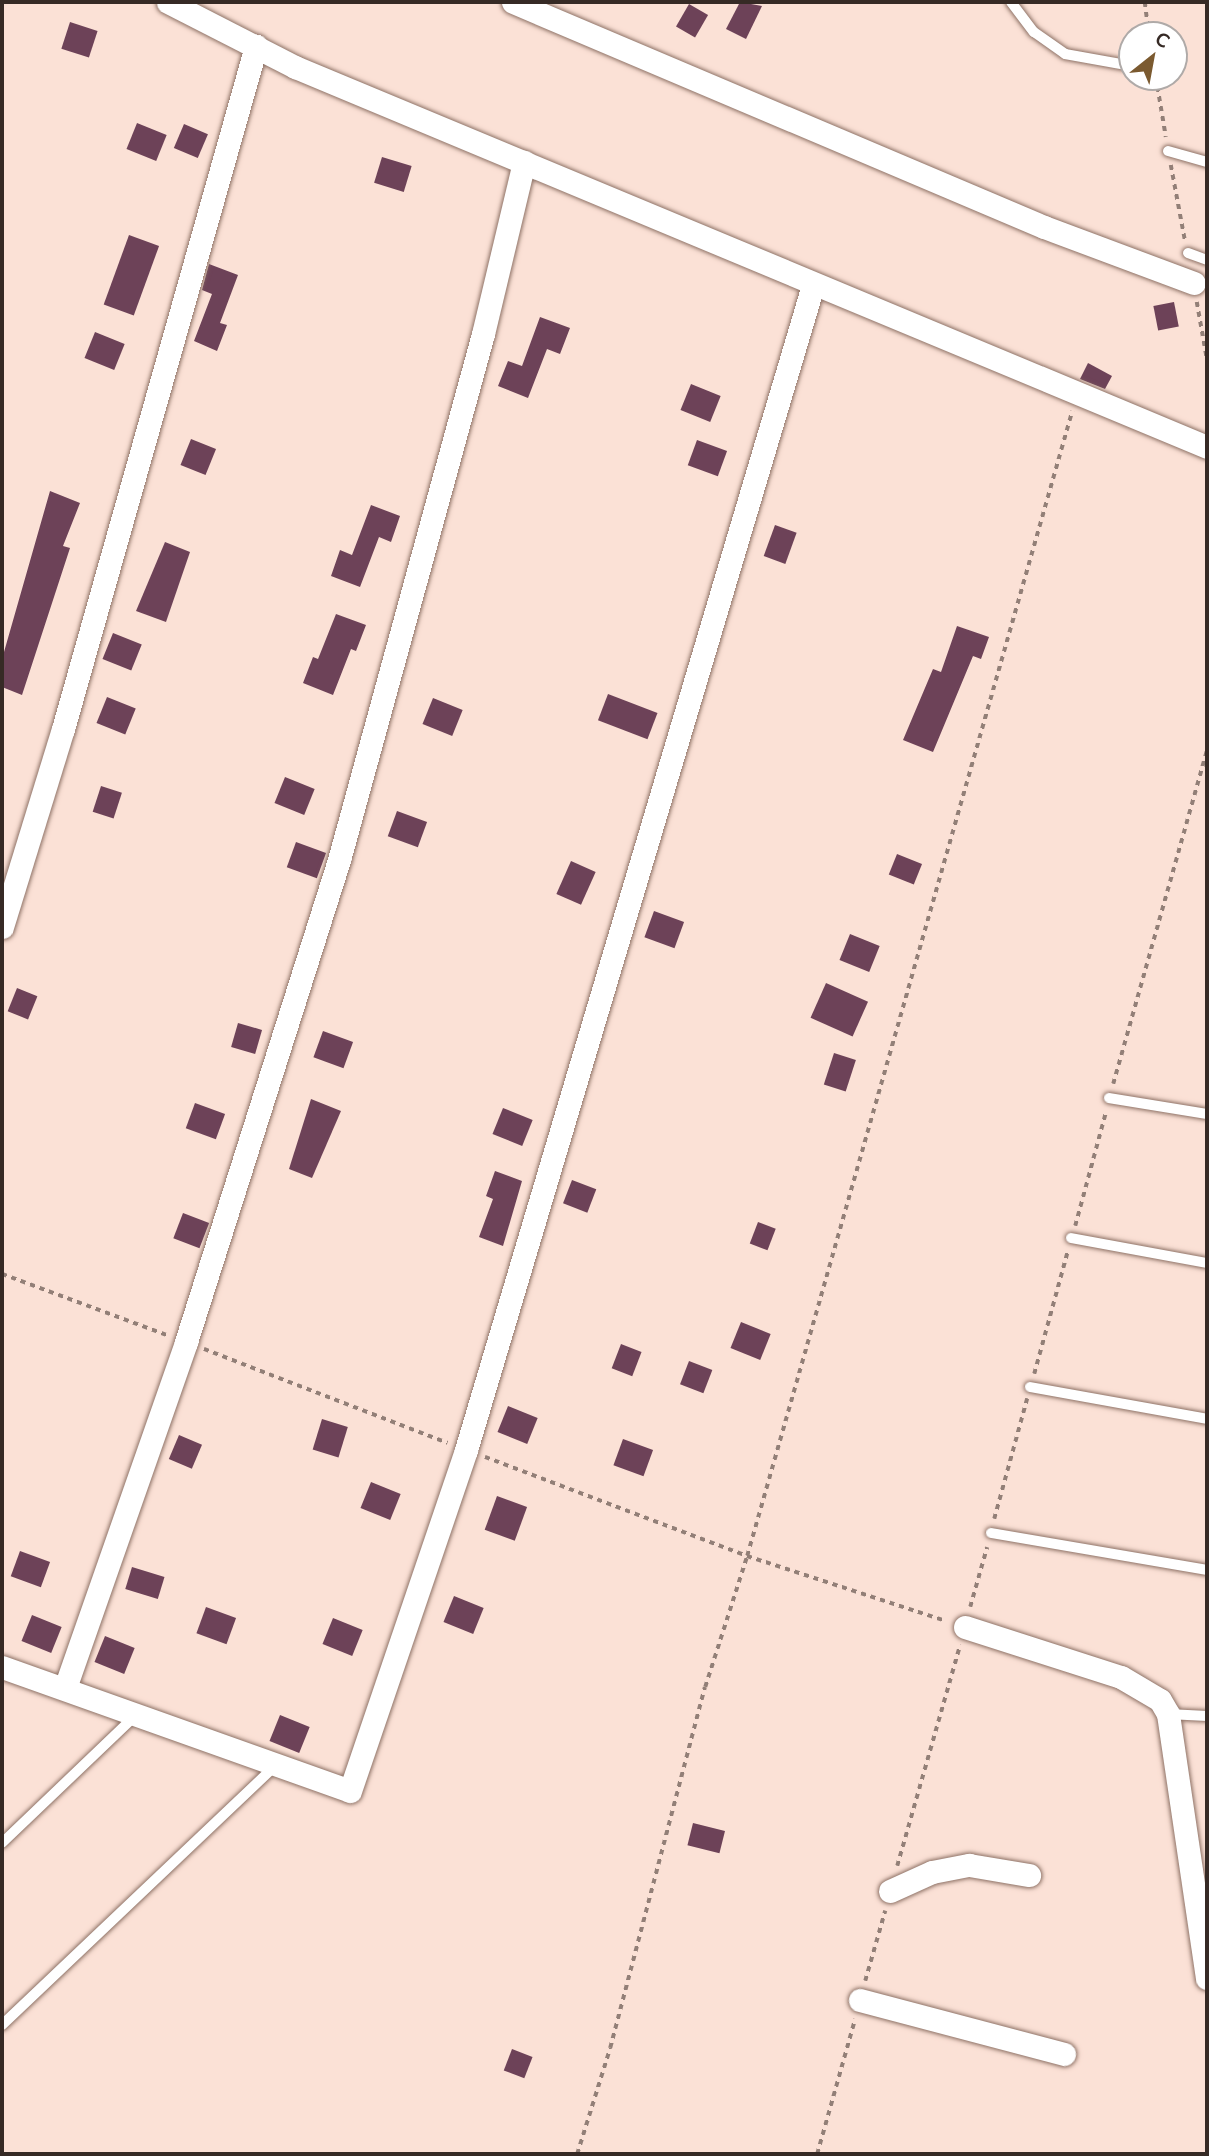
<!DOCTYPE html>
<meta charset="utf-8">
<style>
body{margin:0}
#map{position:relative;width:1209px;height:2156px;overflow:hidden;background:#fbe1d6;font-family:Mulish,sans-serif}
div>[style]{position:absolute}
.building>*{inset:0;background:#6d4258;transform-origin:0 0}
.path>*{height:3.5px;margin-top:-1.75px;transform-origin:0;background:repeating-linear-gradient(90deg,#927f77 0 5px,transparent 0 10px)}
.roads{filter:drop-shadow(0 0 2px #8e7266) drop-shadow(0 0 2px #8e7266)}
.service>*{height:10px;margin:-5px;padding:0 5px;transform-origin:5px;border-radius:5px;background:#fff}
.minor>*{height:23px;margin:-11.5px;padding:0 11.5px;transform-origin:11.5px;border-radius:11.5px;background:#fff}
span{translate:-50% -50%;white-space:nowrap;text-align:center;line-height:1.15;-webkit-text-stroke:7px #fff;paint-order:stroke}
.frame{position:absolute;inset:0;border:4px solid #362a25;pointer-events:none}
.north{position:absolute;left:1118px;top:21px;width:70px;height:70px;box-sizing:border-box;background:#fff;border:2px solid #afaaa8;border-radius:50%;rotate:31deg;font-size:19px;font-weight:700;line-height:28px;text-align:center;color:#362a25}
.north::after{content:'';display:block;margin:auto;width:24px;height:32px;background:#7b5a30;clip-path:polygon(50% 0,100% 100%,50% 72%,0 100%)}
</style>
<div id="map">
<div class="building">
<i style="clip-path:polygon(740px 2px,762px 6px,746px 39px,726px 29px)"></i>
<i style="left:689px;top:4px;width:22px;height:26px;rotate:30deg"></i>
<i style="left:70px;top:22px;width:29px;height:28px;rotate:18deg"></i>
<i style="left:137px;top:123px;width:32px;height:28px;rotate:22deg"></i>
<i style="left:184px;top:124px;width:26px;height:26px;rotate:23deg"></i>
<i style="left:382px;top:157px;width:31px;height:27px;rotate:17deg"></i>
<i style="left:129px;top:235px;width:32px;height:74px;rotate:20deg"></i>
<i style="clip-path:polygon(209px 264px,238px 275px,220px 323px,227px 325px,217px 351px,194px 341px,212px 294px,202px 290px)"></i>
<i style="left:1174px;top:302px;width:25px;height:21px;rotate:79deg"></i>
<i style="clip-path:polygon(540px 317px,570px 328px,560px 354px,547px 349px,528px 398px,498px 386px,508px 361px,522px 366px)"></i>
<i style="left:95px;top:332px;width:32px;height:28px;rotate:22deg"></i>
<i style="clip-path:polygon(1088px 363px,1112px 376px,1105px 389px,1080px 379px)"></i>
<i style="left:691px;top:384px;width:32px;height:28px;rotate:22deg"></i>
<i style="left:191px;top:439px;width:27px;height:28px;rotate:22deg"></i>
<i style="left:697px;top:440px;width:32px;height:27px;rotate:20deg"></i>
<i style="clip-path:polygon(50px 491px,80px 503px,63px 546px,70px 548px,22px 695px,2px 687px,2px 659px)"></i>
<i style="clip-path:polygon(371px 505px,400px 516px,391px 542px,379px 537px,360px 587px,331px 576px,340px 550px,352px 555px)"></i>
<i style="left:775px;top:525px;width:23px;height:33px;rotate:20deg"></i>
<i style="clip-path:polygon(165px 542px,190px 552px,166px 622px,136px 611px)"></i>
<i style="clip-path:polygon(336px 614px,366px 625px,356px 651px,351px 649px,333px 695px,303px 683px,313px 657px,318px 659px)"></i>
<i style="clip-path:polygon(957px 626px,989px 637px,981px 659px,973px 656px,933px 752px,903px 740px,933px 669px,941px 672px)"></i>
<i style="left:113px;top:633px;width:31px;height:28px;rotate:22deg"></i>
<i style="left:608px;top:694px;width:53px;height:28px;rotate:21deg"></i>
<i style="left:107px;top:697px;width:31px;height:28px;rotate:22deg"></i>
<i style="left:433px;top:698px;width:32px;height:28px;rotate:22deg"></i>
<i style="left:285px;top:777px;width:32px;height:28px;rotate:22deg"></i>
<i style="left:101px;top:786px;width:22px;height:27px;rotate:18deg"></i>
<i style="left:397px;top:811px;width:32px;height:27px;rotate:20deg"></i>
<i style="left:296px;top:842px;width:32px;height:27px;rotate:20deg"></i>
<i style="left:897px;top:854px;width:27px;height:22px;rotate:22deg"></i>
<i style="left:571px;top:861px;width:27px;height:36px;rotate:24deg"></i>
<i style="left:654px;top:911px;width:32px;height:28px;rotate:20deg"></i>
<i style="left:850px;top:934px;width:32px;height:28px;rotate:22deg"></i>
<i style="left:826px;top:983px;width:46px;height:38px;rotate:24deg"></i>
<i style="left:17px;top:988px;width:22px;height:25px;rotate:22deg"></i>
<i style="left:238px;top:1023px;width:25px;height:25px;rotate:16deg"></i>
<i style="left:323px;top:1031px;width:32px;height:28px;rotate:20deg"></i>
<i style="left:834px;top:1053px;width:23px;height:33px;rotate:18deg"></i>
<i style="clip-path:polygon(311px 1099px,341px 1111px,312px 1178px,289px 1169px)"></i>
<i style="left:195px;top:1103px;width:32px;height:27px;rotate:20deg"></i>
<i style="left:503px;top:1108px;width:32px;height:28px;rotate:22deg"></i>
<i style="clip-path:polygon(495px 1171px,522px 1181px,503px 1246px,479px 1237px,493px 1199px,486px 1196px)"></i>
<i style="left:572px;top:1180px;width:26px;height:25px;rotate:21deg"></i>
<i style="left:183px;top:1213px;width:28px;height:27px;rotate:21deg"></i>
<i style="left:758px;top:1222px;width:19px;height:23px;rotate:21deg"></i>
<i style="left:741px;top:1322px;width:32px;height:28px;rotate:22deg"></i>
<i style="left:621px;top:1344px;width:22px;height:26px;rotate:21deg"></i>
<i style="left:689px;top:1361px;width:25px;height:25px;rotate:21deg"></i>
<i style="left:508px;top:1406px;width:32px;height:28px;rotate:22deg"></i>
<i style="left:322px;top:1419px;width:27px;height:32px;rotate:17deg"></i>
<i style="left:179px;top:1435px;width:25px;height:26px;rotate:23deg"></i>
<i style="left:623px;top:1439px;width:32px;height:28px;rotate:20deg"></i>
<i style="left:371px;top:1482px;width:32px;height:28px;rotate:22deg"></i>
<i style="left:497px;top:1496px;width:32px;height:36px;rotate:20deg"></i>
<i style="left:20px;top:1551px;width:32px;height:27px;rotate:20deg"></i>
<i style="left:132px;top:1567px;width:34px;height:23px;rotate:17deg"></i>
<i style="left:454px;top:1596px;width:32px;height:28px;rotate:22deg"></i>
<i style="left:206px;top:1607px;width:32px;height:28px;rotate:20deg"></i>
<i style="left:32px;top:1615px;width:32px;height:28px;rotate:22deg"></i>
<i style="left:333px;top:1618px;width:32px;height:28px;rotate:22deg"></i>
<i style="left:105px;top:1636px;width:32px;height:28px;rotate:22deg"></i>
<i style="left:280px;top:1715px;width:32px;height:28px;rotate:22deg"></i>
<i style="left:693px;top:1823px;width:33px;height:23px;rotate:14deg"></i>
<i style="left:512px;top:2049px;width:22px;height:23px;rotate:21deg"></i>
</div>
<div class="path">
<i style="left:1145px;top:2px;width:33px;rotate:83deg"></i>
<i style="left:1156px;top:77px;width:61px;rotate:80.5deg"></i>
<i style="left:1171px;top:165px;width:76px;rotate:79.4deg"></i>
<i style="left:1197px;top:302px;width:58px;rotate:80deg"></i>
<i style="left:1113px;top:1084px;width:348px;rotate:-74.3deg"></i>
<i style="left:1075px;top:1226px;width:119px;rotate:-74.9deg"></i>
<i style="left:2px;top:1274px;width:176px;rotate:20.3deg"></i>
<i style="left:204px;top:1349px;width:261px;rotate:21.1deg"></i>
<i style="left:1034px;top:1374px;width:129px;rotate:-74.7deg"></i>
<i style="left:485px;top:1457px;width:280px;rotate:20.7deg"></i>
<i style="left:747px;top:1556px;width:209px;rotate:18.1deg"></i>
<i style="left:994px;top:1519px;width:125px;rotate:-74.7deg"></i>
<i style="left:970px;top:1607px;width:62px;rotate:-74.2deg"></i>
<i style="left:897px;top:1866px;width:230px;rotate:-74.1deg"></i>
<i style="left:865px;top:1981px;width:73px;rotate:-74.1deg"></i>
<i style="left:577px;top:2154px;width:111px;rotate:-72.7deg"></i>
<i style="left:610px;top:2048px;width:373px;rotate:-75.3deg"></i>
<i style="left:705px;top:1687px;width:138px;rotate:-72.2deg"></i>
<i style="left:747px;top:1556px;width:1190px;rotate:-74.15deg"></i>
<i style="left:817px;top:2154px;width:140px;rotate:-74.3deg"></i>
</div>
<div class="roads">
<div class="service">
<i style="left:1011px;top:2px;width:38px;rotate:53deg"></i>
<i style="left:1034px;top:32px;width:38px;rotate:35deg"></i>
<i style="left:1065px;top:54px;width:68px;rotate:10.2deg"></i>
<i style="left:1168px;top:151px;width:41px;rotate:15.8deg"></i>
<i style="left:1188px;top:253px;width:20px;rotate:20deg"></i>
<i style="left:1109px;top:1098px;width:99px;rotate:9.3deg"></i>
<i style="left:1071px;top:1238px;width:138px;rotate:10.4deg"></i>
<i style="left:1030px;top:1387px;width:180px;rotate:10.2deg"></i>
<i style="left:991px;top:1533px;width:219px;rotate:9.7deg"></i>
<i style="left:1168px;top:1714px;width:39px;rotate:3deg"></i>
<i style="left:2px;top:1843px;width:184px;rotate:-43.7deg"></i>
<i style="left:2px;top:2025px;width:379px;rotate:-43.5deg"></i>
</div>
<div class="minor">
<i style="left:168px;top:2px;width:143px;rotate:27.1deg"></i>
<i style="left:295px;top:67px;width:988px;rotate:22.62deg"></i>
<i style="left:513px;top:2px;width:577px;rotate:22.96deg"></i>
<i style="left:1044px;top:227px;width:160px;rotate:20.5deg"></i>
<i style="left:2px;top:927px;width:207px;rotate:-72.9deg"></i>
<i style="left:63px;top:729px;width:710px;rotate:-74.22deg"></i>
<i style="left:965px;top:1627px;width:164px;rotate:17.8deg"></i>
<i style="left:1121px;top:1677px;width:45px;rotate:30.5deg"></i>
<i style="left:1160px;top:1700px;width:16px;rotate:60deg"></i>
<i style="left:1168px;top:1714px;width:267px;rotate:81.6deg"></i>
<i style="left:2px;top:1667px;width:369px;rotate:19.6deg"></i>
<i style="left:350px;top:1791px;width:360px;rotate:-71.2deg"></i>
<i style="left:466px;top:1450px;width:1216px;rotate:-73.41deg"></i>
<i style="left:65px;top:1688px;width:367px;rotate:-70.7deg"></i>
<i style="left:186px;top:1342px;width:506px;rotate:-72.39deg"></i>
<i style="left:339px;top:860px;width:545px;rotate:-74.69deg"></i>
<i style="left:483px;top:334px;width:177px;rotate:-76.6deg"></i>
<i style="left:890px;top:1891px;width:46px;rotate:-24.3deg"></i>
<i style="left:932px;top:1872px;width:38px;rotate:-11deg"></i>
<i style="left:969px;top:1865px;width:61px;rotate:9.5deg"></i>
<i style="left:860px;top:2000px;width:211px;rotate:14.8deg"></i>
</div>
</div>
<div class="frame"></div>
<div class="north">С</div>
</div>
